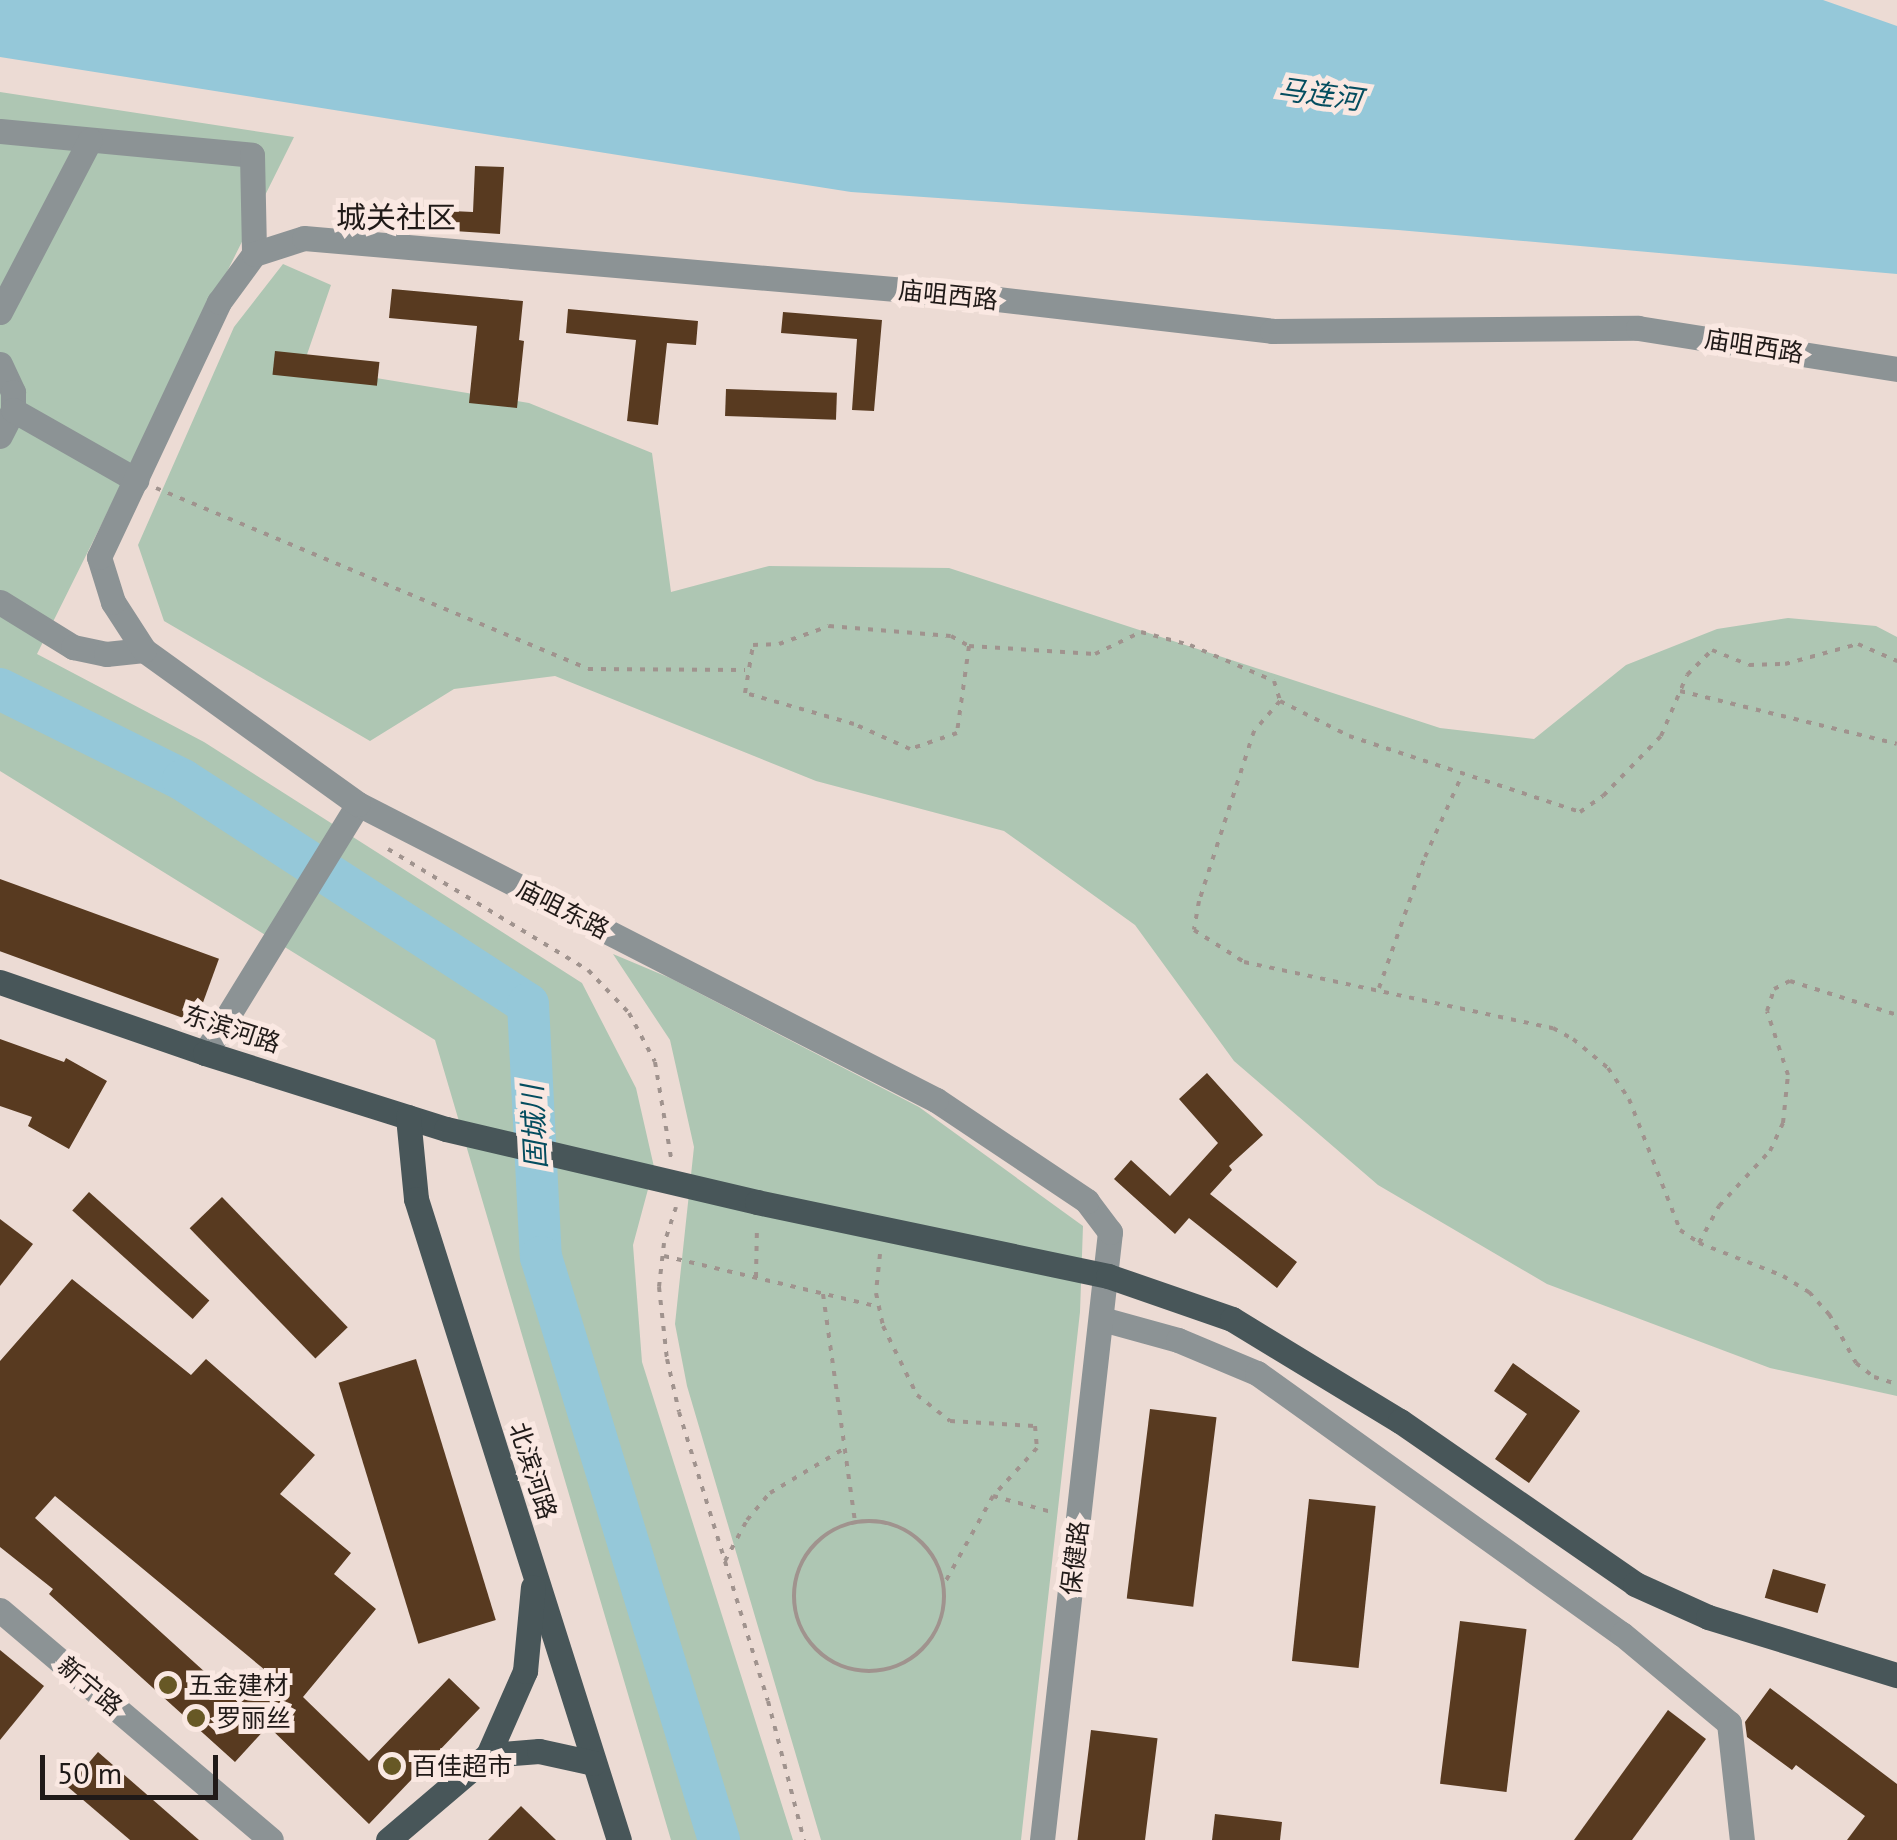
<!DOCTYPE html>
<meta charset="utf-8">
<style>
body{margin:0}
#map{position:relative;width:1897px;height:1840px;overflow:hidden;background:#ecdbd4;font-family:"PT Sans","Noto Sans SC",sans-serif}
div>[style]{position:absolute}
.green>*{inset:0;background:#aec6b3}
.water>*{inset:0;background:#95c8d9}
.river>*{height:42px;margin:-21px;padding:0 21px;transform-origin:21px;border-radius:21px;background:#95c8d9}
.building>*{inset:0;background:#583a20;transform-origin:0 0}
.path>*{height:4px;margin-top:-2px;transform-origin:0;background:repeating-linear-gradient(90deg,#a0938e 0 5px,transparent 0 13px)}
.path>.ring{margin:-2px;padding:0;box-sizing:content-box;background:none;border:4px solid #a0938e;border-radius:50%}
.minor>*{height:25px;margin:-12.5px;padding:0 12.5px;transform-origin:12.5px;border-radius:12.5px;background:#8c9395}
.major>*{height:25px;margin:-12.5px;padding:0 12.5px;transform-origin:12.5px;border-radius:12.5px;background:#485659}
.dots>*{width:28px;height:28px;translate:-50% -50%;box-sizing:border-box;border:5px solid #fae8e2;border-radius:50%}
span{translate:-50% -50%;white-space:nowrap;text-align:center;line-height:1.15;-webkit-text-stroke:10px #fae8e2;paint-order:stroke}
.street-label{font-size:25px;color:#201a18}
.poi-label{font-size:25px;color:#201a18}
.left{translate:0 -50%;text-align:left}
.water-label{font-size:28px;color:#044d5f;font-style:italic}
.quarter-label{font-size:30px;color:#201a18}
.scale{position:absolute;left:40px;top:1755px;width:178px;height:45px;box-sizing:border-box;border:5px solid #201a18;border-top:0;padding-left:12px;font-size:30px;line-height:35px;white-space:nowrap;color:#201a18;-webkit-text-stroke:8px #fae8e2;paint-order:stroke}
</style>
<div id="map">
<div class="green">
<i style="clip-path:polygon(0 92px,294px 137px,37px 654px,204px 742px,582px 983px,636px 1088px,654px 1167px,633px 1245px,642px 1362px,793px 1840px,671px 1840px,435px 1040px,0 771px)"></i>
<i style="clip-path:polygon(283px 264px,331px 285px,303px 366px,529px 403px,652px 453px,671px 592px,769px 566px,949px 568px,1440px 728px,1534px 739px,1626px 665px,1717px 629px,1788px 618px,1876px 626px,1897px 637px,1897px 1396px,1770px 1368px,1547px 1284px,1378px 1185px,1234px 1061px,1135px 925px,1004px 831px,816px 781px,555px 676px,454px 689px,370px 741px,164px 621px,138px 545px,234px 327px)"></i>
<i style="clip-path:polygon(613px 954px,670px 978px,919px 1107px,1083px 1226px,1080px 1312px,1021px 1840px,821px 1840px,687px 1386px,675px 1324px,694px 1147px,670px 1040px)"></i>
</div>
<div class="water">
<i style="clip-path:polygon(0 0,1823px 0,1897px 26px,1897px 274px,1398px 230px,851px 192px,0 57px)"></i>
</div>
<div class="river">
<i style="left:0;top:689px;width:204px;rotate:26.4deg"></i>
<i style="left:183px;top:780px;width:411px;rotate:33deg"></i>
<i style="left:528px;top:1004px;width:253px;rotate:87.1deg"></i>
<i style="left:541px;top:1257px;width:610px;rotate:73.02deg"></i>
</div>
<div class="building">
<i style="clip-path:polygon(475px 166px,504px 167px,500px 234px,347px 224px,347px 206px,473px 212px)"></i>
<i style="clip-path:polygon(392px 289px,523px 301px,519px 340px,524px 341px,517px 408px,469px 403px,477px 326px,389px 318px)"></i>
<i style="clip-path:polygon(568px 309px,698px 321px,696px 345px,667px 343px,658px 425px,627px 421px,636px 340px,566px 333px)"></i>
<i style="clip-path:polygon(783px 312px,882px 320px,874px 411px,852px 410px,857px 339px,781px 333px)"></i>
<i style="left:275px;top:351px;width:105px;height:24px;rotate:6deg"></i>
<i style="left:726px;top:389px;width:111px;height:27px;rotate:2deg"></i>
<i style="left:0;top:879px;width:233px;height:68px;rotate:20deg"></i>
<i style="clip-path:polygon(0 1039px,64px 1062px,66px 1058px,107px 1081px,69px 1149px,28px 1126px,32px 1117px,0 1106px)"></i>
<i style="clip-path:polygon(1207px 1073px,1263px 1135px,1229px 1166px,1232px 1170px,1210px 1194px,1297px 1262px,1277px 1288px,1189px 1218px,1175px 1234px,1114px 1179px,1131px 1160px,1170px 1196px,1218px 1143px,1179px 1099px)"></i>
<i style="left:89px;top:1192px;width:162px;height:25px;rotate:42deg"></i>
<i style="left:222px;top:1197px;width:181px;height:45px;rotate:46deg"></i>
<i style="clip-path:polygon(0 1219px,33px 1244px,0 1286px)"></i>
<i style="clip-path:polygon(evenodd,72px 1279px,191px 1375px,206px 1359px,315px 1455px,280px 1494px,351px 1553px,334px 1574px,376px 1609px,303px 1697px,369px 1761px,449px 1678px,480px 1708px,369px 1824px,268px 1726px,235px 1762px,49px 1594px,53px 1589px,0 1547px,0 1361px,72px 1279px,55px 1496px,265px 1670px,238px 1702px,35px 1518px,55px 1496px)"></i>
<i style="left:416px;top:1359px;width:273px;height:81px;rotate:73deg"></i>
<i style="clip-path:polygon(1513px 1363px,1580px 1411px,1529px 1483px,1495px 1459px,1527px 1414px,1494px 1391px)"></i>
<i style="left:1150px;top:1409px;width:67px;height:191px;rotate:7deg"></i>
<i style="left:1309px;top:1499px;width:67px;height:163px;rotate:6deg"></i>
<i style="left:1773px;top:1569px;width:55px;height:30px;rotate:16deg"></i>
<i style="left:1460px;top:1621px;width:67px;height:164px;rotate:7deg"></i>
<i style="clip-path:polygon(0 1650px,44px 1686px,0 1740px)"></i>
<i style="clip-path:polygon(1770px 1688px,1897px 1784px,1897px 1840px,1847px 1840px,1865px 1816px,1796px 1765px,1792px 1770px,1747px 1737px,1745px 1722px)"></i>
<i style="clip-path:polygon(1668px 1710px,1706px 1739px,1632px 1840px,1574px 1840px)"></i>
<i style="left:1091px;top:1730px;width:67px;height:111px;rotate:7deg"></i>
<i style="clip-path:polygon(98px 1752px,199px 1840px,130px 1840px,68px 1787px)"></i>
<i style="clip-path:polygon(521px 1806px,556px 1840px,488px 1840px)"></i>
<i style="clip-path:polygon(1215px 1814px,1282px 1822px,1280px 1840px,1212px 1840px)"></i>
</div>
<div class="path">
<i style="left:156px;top:488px;width:468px;rotate:22.7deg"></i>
<i style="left:588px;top:669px;width:157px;rotate:0.4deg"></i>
<i style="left:829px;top:626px;width:122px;rotate:4.7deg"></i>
<i style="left:951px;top:636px;width:21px;rotate:29deg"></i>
<i style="left:969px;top:646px;width:88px;rotate:97.9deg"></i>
<i style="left:957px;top:733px;width:50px;rotate:161.2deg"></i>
<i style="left:910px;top:749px;width:61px;rotate:-155.9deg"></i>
<i style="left:854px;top:724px;width:113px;rotate:-164.1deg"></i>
<i style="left:745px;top:693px;width:49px;rotate:-80.5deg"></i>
<i style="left:753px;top:645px;width:26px;rotate:-2deg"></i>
<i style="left:779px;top:644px;width:53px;rotate:-19.8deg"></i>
<i style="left:969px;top:646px;width:126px;rotate:3.6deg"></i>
<i style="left:1095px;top:654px;width:51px;rotate:-25.6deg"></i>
<i style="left:1141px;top:632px;width:51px;rotate:14.9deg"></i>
<i style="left:1190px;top:645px;width:91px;rotate:23.2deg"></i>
<i style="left:1274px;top:681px;width:21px;rotate:73deg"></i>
<i style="left:1280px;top:701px;width:77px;rotate:26.9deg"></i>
<i style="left:1349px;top:736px;width:243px;rotate:18.2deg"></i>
<i style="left:1580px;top:812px;width:28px;rotate:-35deg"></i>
<i style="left:1603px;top:796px;width:83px;rotate:-46deg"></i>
<i style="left:1661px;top:736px;width:66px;rotate:-66.9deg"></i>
<i style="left:1687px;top:675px;width:35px;rotate:-45deg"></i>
<i style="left:1712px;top:650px;width:40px;rotate:22deg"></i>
<i style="left:1749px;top:665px;width:36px;rotate:-2deg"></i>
<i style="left:1785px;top:664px;width:76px;rotate:-15.3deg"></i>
<i style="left:1858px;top:644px;width:43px;rotate:23.6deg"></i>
<i style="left:1680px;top:691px;width:223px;rotate:13.7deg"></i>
<i style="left:1280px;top:701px;width:40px;rotate:131deg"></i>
<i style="left:1254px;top:731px;width:179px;rotate:107.9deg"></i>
<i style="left:1199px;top:901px;width:29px;rotate:100deg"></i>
<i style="left:1194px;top:930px;width:59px;rotate:32.6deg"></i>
<i style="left:1244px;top:962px;width:316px;rotate:12.1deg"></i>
<i style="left:1553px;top:1028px;width:23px;rotate:29deg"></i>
<i style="left:1573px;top:1039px;width:45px;rotate:39.6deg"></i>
<i style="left:1608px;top:1068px;width:37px;rotate:56deg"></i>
<i style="left:1629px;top:1099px;width:141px;rotate:68.7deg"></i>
<i style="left:1680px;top:1230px;width:23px;rotate:34deg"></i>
<i style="left:1699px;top:1243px;width:90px;rotate:21.4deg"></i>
<i style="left:1783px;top:1276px;width:31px;rotate:32deg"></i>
<i style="left:1809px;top:1292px;width:30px;rotate:48deg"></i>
<i style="left:1829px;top:1314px;width:56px;rotate:61.1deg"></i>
<i style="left:1856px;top:1363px;width:23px;rotate:38deg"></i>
<i style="left:1874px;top:1377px;width:24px;rotate:17deg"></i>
<i style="left:388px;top:849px;width:234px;rotate:31.2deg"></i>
<i style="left:588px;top:970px;width:59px;rotate:46.4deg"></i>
<i style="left:629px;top:1013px;width:55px;rotate:62deg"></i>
<i style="left:655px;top:1062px;width:97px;rotate:80.5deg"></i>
<i style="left:1379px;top:988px;width:139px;rotate:-70.7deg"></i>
<i style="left:1425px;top:857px;width:90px;rotate:-65.7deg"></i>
<i style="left:676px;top:1207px;width:38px;rotate:108deg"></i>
<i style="left:664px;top:1243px;width:44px;rotate:96.5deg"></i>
<i style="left:659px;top:1287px;width:72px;rotate:83.7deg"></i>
<i style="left:667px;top:1359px;width:54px;rotate:77.2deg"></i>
<i style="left:679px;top:1412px;width:302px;rotate:72.9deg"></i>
<i style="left:768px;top:1701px;width:144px;rotate:75.5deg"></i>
<i style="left:1699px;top:1243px;width:42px;rotate:-61.6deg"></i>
<i style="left:1719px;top:1206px;width:75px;rotate:-47.2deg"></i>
<i style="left:1770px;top:1151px;width:31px;rotate:-65deg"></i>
<i style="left:1783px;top:1123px;width:48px;rotate:-84.1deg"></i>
<i style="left:1788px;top:1075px;width:67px;rotate:-108.2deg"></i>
<i style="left:1767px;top:1011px;width:23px;rotate:-72deg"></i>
<i style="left:1774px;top:989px;width:18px;rotate:-27deg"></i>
<i style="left:1790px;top:981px;width:112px;rotate:17.6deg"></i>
<i style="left:880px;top:1254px;width:39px;rotate:96deg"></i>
<i style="left:876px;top:1293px;width:34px;rotate:78deg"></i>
<i style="left:883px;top:1326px;width:77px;rotate:63.8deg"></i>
<i style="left:917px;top:1395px;width:42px;rotate:38.2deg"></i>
<i style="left:950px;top:1421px;width:85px;rotate:3.4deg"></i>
<i style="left:1035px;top:1426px;width:22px;rotate:85deg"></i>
<i style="left:1037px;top:1448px;width:65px;rotate:132.5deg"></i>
<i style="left:993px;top:1496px;width:103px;rotate:119.1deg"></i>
<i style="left:664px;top:1256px;width:221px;rotate:13.3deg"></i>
<i style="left:756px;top:1277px;width:50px;rotate:-88.9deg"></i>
<i style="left:823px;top:1294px;width:230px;rotate:82deg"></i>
<i style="left:993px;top:1496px;width:64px;rotate:15.3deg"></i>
<i class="ring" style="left:794px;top:1521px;width:146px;height:146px"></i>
<i style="left:725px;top:1561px;width:47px;rotate:-61.8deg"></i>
<i style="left:747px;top:1520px;width:35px;rotate:-50deg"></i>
<i style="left:770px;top:1493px;width:87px;rotate:-31deg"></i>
</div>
<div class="minor">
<i style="left:0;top:131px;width:253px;rotate:5.4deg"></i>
<i style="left:252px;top:155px;width:99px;rotate:88.8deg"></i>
<i style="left:0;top:312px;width:194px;rotate:-62.4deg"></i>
<i style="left:0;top:364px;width:31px;rotate:65deg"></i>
<i style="left:13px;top:392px;width:18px;rotate:90deg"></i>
<i style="left:13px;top:410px;width:29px;rotate:117deg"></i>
<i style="left:13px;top:410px;width:142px;rotate:29.6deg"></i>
<i style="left:0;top:602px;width:86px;rotate:31.7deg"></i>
<i style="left:73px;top:647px;width:34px;rotate:12deg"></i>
<i style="left:106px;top:654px;width:38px;rotate:-6deg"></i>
<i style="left:205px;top:1053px;width:292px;rotate:-58.4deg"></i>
<i style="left:1102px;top:1319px;width:79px;rotate:15.4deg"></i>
<i style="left:1178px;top:1340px;width:86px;rotate:22.7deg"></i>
<i style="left:1257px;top:1373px;width:449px;rotate:35.6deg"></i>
<i style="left:1622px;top:1634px;width:139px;rotate:39.8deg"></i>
<i style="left:1729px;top:1723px;width:118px;rotate:83.7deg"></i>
<i style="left:0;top:1610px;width:355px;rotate:40.3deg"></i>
<i style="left:1042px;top:1840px;width:612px;rotate:-83.62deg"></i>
<i style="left:1110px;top:1232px;width:39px;rotate:-127deg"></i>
<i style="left:1087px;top:1201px;width:182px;rotate:-146.2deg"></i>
<i style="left:936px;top:1100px;width:649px;rotate:-152.88deg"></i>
<i style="left:358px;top:804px;width:264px;rotate:-144.3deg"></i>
<i style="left:144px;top:650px;width:57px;rotate:-122.9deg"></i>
<i style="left:113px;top:602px;width:47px;rotate:-107.3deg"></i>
<i style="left:99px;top:557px;width:282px;rotate:-64.8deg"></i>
<i style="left:219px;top:302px;width:59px;rotate:-53.9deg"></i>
<i style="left:254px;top:254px;width:52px;rotate:-17.7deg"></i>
<i style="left:304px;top:238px;width:661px;rotate:4.94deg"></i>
<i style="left:963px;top:295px;width:311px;rotate:6.6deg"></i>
<i style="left:1272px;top:331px;width:366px;rotate:-0.5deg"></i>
<i style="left:1638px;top:328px;width:262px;rotate:9deg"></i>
</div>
<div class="major">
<i style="left:0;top:982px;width:217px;rotate:19.1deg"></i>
<i style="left:205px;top:1053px;width:253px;rotate:17.5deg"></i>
<i style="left:446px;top:1129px;width:319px;rotate:13.2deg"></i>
<i style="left:757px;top:1202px;width:359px;rotate:11.9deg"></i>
<i style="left:1108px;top:1276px;width:131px;rotate:19.1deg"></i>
<i style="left:1232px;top:1319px;width:197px;rotate:31.3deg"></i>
<i style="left:1400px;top:1421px;width:286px;rotate:34.7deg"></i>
<i style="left:1635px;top:1584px;width:80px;rotate:24.3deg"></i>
<i style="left:1708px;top:1617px;width:198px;rotate:17.1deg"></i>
<i style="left:408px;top:1117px;width:82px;rotate:84.4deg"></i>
<i style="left:416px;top:1199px;width:672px;rotate:72.43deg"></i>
<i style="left:488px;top:1755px;width:92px;rotate:-66.2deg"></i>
<i style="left:525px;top:1671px;width:84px;rotate:-84.6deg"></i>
<i style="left:388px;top:1840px;width:131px;rotate:-40.4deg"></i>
<i style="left:488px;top:1755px;width:51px;rotate:-4.5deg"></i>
<i style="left:539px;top:1751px;width:56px;rotate:12.3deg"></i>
</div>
<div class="dots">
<i style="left:168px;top:1685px;background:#675825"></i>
<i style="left:196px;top:1718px;background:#675825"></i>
<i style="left:392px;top:1766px;background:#675825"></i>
</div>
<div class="street-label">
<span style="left:948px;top:295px;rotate:6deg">庙咀西路</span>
<span style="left:1754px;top:346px;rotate:9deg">庙咀西路</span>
<span style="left:563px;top:909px;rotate:27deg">庙咀东路</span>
<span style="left:232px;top:1029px;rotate:18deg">东滨河路</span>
<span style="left:533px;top:1471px;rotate:72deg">北滨河路</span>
<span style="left:1075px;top:1558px;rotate:-83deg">保健路</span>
<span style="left:90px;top:1686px;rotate:40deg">新宁路</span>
</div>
<div class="poi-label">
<span class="left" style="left:188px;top:1685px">五金建材</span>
<span class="left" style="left:216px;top:1718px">罗丽丝</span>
<span class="left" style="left:412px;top:1766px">百佳超市</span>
</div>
<div class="water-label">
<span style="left:1320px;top:94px;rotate:8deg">马连河</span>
<span style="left:534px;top:1127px;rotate:-93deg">固城川</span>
</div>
<div class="quarter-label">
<span style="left:396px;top:217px">城关社区</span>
</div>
<div class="scale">50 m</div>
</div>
